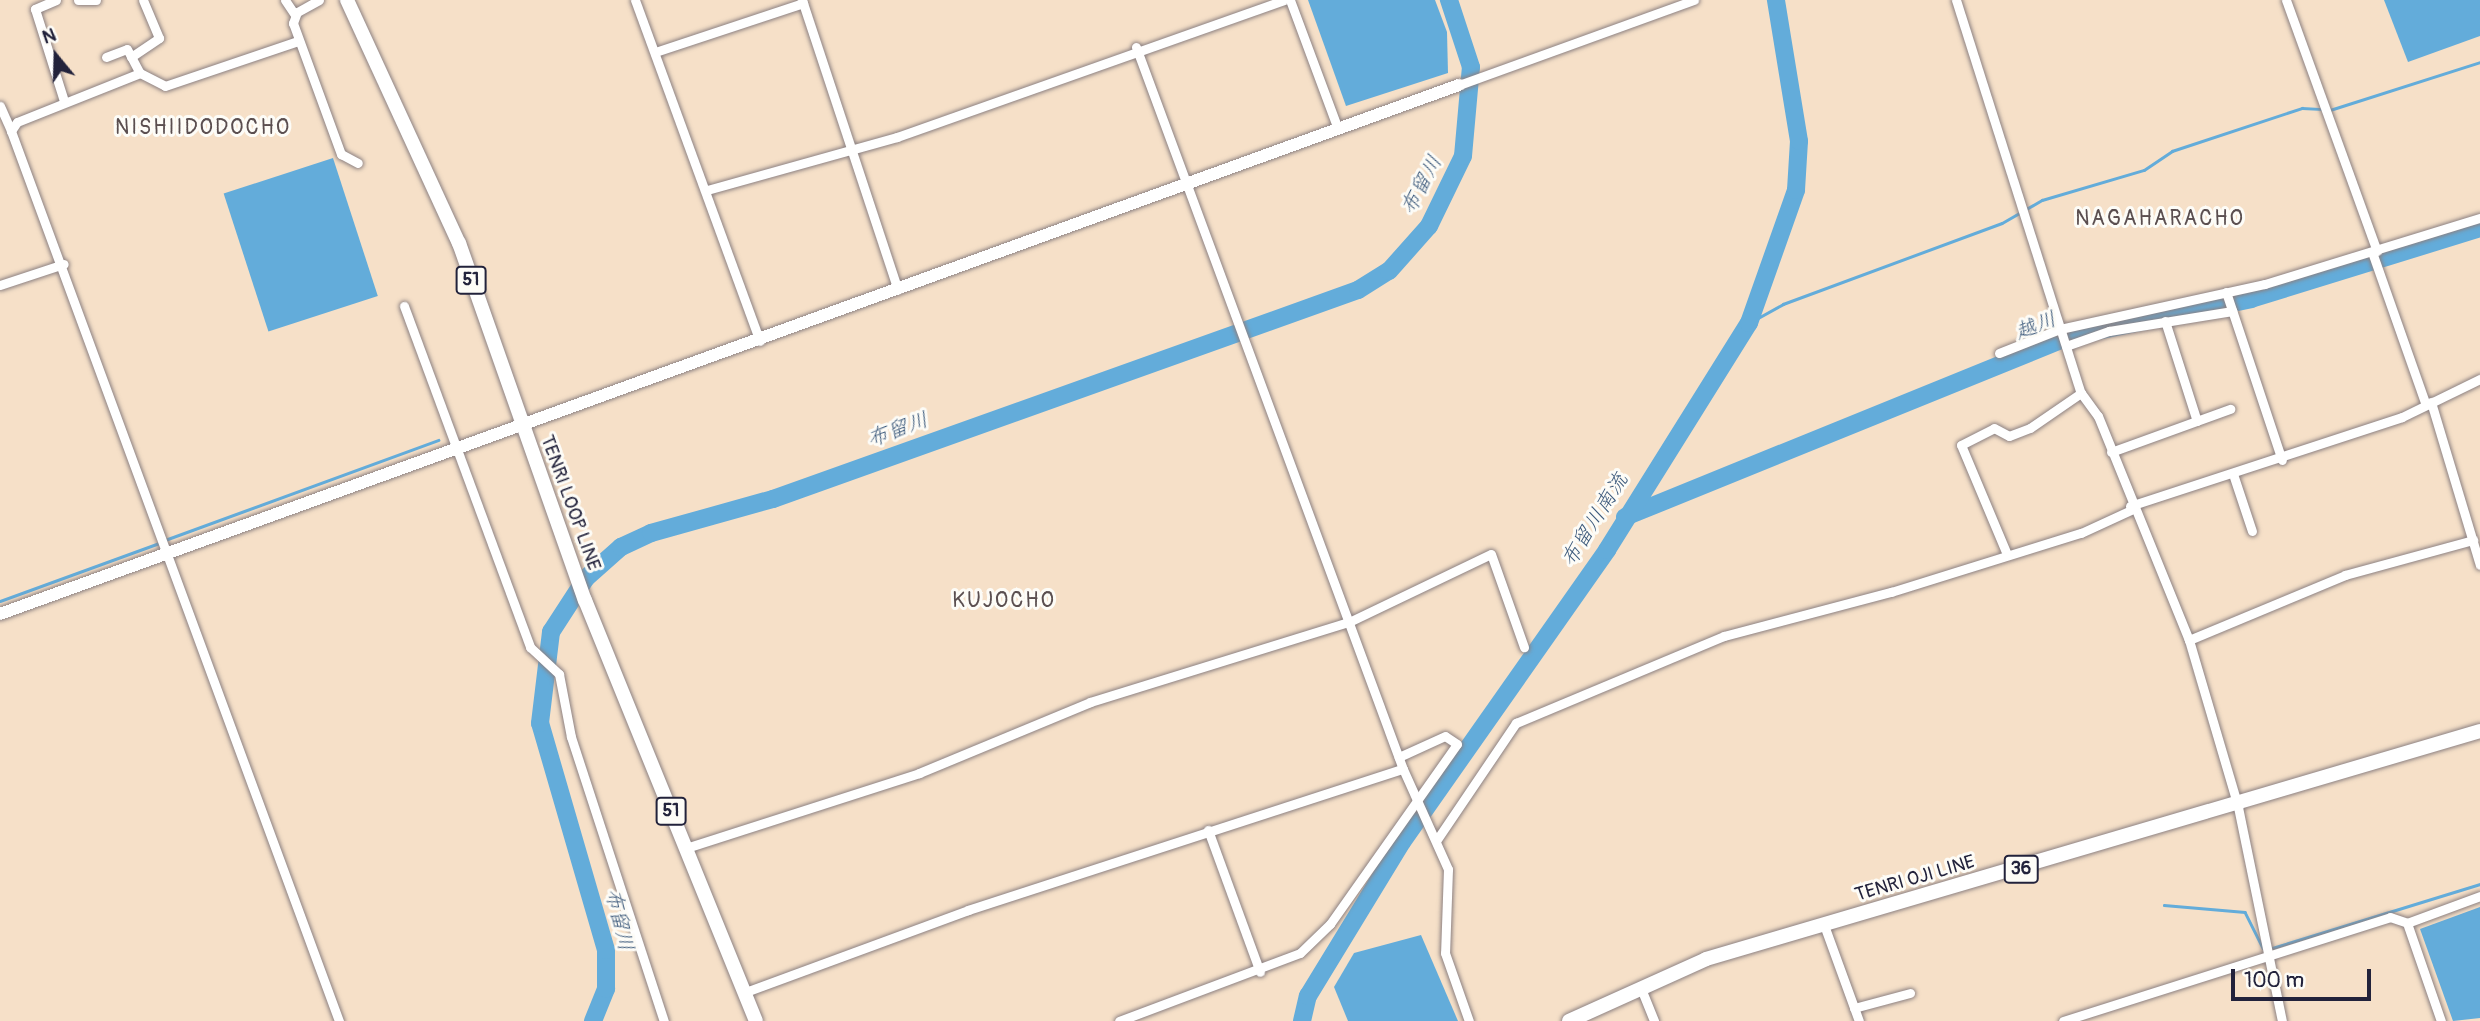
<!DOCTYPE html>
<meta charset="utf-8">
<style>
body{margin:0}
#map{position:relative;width:2480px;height:1021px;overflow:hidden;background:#f6e0c8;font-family:Pangolin,"Klee One",sans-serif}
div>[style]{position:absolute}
.water>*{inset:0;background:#63acda;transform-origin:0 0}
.stream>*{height:2.5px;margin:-1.25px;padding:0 1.25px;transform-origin:1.25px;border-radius:1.25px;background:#63acda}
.river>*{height:18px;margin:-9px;padding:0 9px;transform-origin:9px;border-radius:9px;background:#63acda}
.roads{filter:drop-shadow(0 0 2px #8c8182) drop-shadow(0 0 2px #8c8182)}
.street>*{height:9px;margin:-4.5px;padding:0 4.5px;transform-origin:4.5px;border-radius:4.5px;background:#fff}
.secondary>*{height:12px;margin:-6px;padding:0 6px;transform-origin:6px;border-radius:6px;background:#fff}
.primary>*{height:14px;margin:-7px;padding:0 7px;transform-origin:7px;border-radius:7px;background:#fff}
span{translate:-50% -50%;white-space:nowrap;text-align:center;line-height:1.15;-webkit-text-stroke:6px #fdfcf7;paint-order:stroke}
.shield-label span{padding:2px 5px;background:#fdfcf7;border:2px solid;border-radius:5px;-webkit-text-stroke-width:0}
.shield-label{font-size:18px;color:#22223b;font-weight:700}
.street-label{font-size:19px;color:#22223b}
.neighbourhood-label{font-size:21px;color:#5a4e4f;letter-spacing:2px}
.water-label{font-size:21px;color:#3c597b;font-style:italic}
.north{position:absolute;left:21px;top:21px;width:70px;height:70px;-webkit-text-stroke:5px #fdfcf7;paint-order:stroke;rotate:341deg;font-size:19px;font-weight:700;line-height:28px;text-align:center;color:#22223b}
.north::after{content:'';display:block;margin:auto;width:24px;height:32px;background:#22223b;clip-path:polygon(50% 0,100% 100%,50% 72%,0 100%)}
.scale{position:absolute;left:2231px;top:969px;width:140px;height:32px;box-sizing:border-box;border:4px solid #22223b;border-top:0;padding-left:9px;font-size:21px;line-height:24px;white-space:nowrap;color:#22223b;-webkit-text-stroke:5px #fdfcf7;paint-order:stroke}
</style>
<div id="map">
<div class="water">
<i style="clip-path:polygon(1308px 0,1435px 0,1447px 32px,1448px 73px,1346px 106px)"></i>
<i style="clip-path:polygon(2384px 0,2480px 0,2480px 36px,2408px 62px)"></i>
<i style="left:333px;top:158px;width:145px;height:115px;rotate:72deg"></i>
<i style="clip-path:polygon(2480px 907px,2480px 1018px,2453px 1021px,2420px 929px)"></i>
<i style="clip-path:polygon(1421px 935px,1458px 1021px,1348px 1021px,1334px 987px,1354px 953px)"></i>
</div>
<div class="stream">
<i style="left:2330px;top:110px;width:157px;rotate:-17.7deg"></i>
<i style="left:1749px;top:323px;width:39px;rotate:-29deg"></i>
<i style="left:1783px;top:304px;width:233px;rotate:-20.3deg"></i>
<i style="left:2002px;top:223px;width:46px;rotate:-29.9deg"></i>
<i style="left:2042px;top:200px;width:106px;rotate:-16.4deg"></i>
<i style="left:2144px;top:170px;width:34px;rotate:-34deg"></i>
<i style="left:2172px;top:151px;width:137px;rotate:-18.3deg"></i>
<i style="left:2302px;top:108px;width:21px;rotate:3deg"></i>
<i style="left:165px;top:540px;width:291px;rotate:-20.1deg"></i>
<i style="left:0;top:601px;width:169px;rotate:-20deg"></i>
<i style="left:2164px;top:905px;width:81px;rotate:4.9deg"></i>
<i style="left:2245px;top:912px;width:40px;rotate:63.4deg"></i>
<i style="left:2269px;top:949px;width:221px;rotate:-17.1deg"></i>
</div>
<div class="river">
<i style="left:1625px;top:517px;width:478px;rotate:-22.1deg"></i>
<i style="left:2068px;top:337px;width:187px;rotate:-11.7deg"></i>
<i style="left:2251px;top:299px;width:240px;rotate:-17.2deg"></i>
<i style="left:593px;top:1021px;width:35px;rotate:-68deg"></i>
<i style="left:606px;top:989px;width:39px;rotate:-90deg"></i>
<i style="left:606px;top:950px;width:236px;rotate:-106.2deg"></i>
<i style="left:540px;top:723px;width:92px;rotate:-83.1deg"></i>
<i style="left:551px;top:632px;width:64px;rotate:-57.1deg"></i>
<i style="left:586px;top:578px;width:47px;rotate:-41.5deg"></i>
<i style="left:621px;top:547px;width:33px;rotate:-25deg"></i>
<i style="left:651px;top:533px;width:127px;rotate:-15.6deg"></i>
<i style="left:773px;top:499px;width:621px;rotate:-19.66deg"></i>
<i style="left:1358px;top:290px;width:36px;rotate:-32deg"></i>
<i style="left:1389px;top:271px;width:60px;rotate:-48.4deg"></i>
<i style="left:1429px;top:226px;width:78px;rotate:-64.1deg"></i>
<i style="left:1463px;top:156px;width:89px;rotate:-84.9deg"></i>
<i style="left:1471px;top:67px;width:71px;rotate:-108.2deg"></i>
<i style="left:1302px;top:1021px;width:26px;rotate:-77deg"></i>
<i style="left:1308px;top:996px;width:180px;rotate:-58.6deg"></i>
<i style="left:1402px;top:842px;width:357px;rotate:-54.9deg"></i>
<i style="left:1607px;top:550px;width:268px;rotate:-58deg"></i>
<i style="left:1749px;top:323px;width:141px;rotate:-70.5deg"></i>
<i style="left:1796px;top:190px;width:49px;rotate:-86.5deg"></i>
<i style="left:1799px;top:141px;width:143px;rotate:-99.3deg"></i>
</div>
<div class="roads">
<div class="street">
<i style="left:56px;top:0;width:23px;rotate:157deg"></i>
<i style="left:35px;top:9px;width:96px;rotate:72.5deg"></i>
<i style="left:78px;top:0;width:18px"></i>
<i style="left:285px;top:0;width:18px;rotate:56deg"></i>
<i style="left:319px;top:0;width:25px;rotate:151deg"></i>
<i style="left:297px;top:12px;width:12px;rotate:110deg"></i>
<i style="left:293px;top:23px;width:140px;rotate:69.9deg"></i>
<i style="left:341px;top:154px;width:19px;rotate:28deg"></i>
<i style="left:635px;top:0;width:363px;rotate:69.9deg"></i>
<i style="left:802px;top:0;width:305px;rotate:71.7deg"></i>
<i style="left:1290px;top:0;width:138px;rotate:69.6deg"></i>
<i style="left:1956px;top:0;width:412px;rotate:72.4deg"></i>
<i style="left:2081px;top:393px;width:29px;rotate:54deg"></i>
<i style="left:2098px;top:416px;width:242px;rotate:67.9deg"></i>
<i style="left:2189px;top:640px;width:174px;rotate:73.6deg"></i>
<i style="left:2238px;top:807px;width:218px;rotate:78.4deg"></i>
<i style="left:2286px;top:0;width:267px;rotate:70.1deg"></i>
<i style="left:1136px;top:47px;width:770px;rotate:69.71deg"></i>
<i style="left:1403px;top:769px;width:110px;rotate:65.8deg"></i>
<i style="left:1448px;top:869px;width:84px;rotate:92deg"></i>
<i style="left:1445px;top:953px;width:72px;rotate:70.6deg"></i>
<i style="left:655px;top:52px;width:156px;rotate:-18.3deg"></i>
<i style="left:106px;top:57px;width:22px;rotate:-21deg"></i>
<i style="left:127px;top:49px;width:27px;rotate:62deg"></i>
<i style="left:140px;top:73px;width:28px;rotate:27deg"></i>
<i style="left:165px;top:86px;width:140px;rotate:-18.7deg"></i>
<i style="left:131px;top:57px;width:34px;rotate:-34deg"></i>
<i style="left:159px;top:38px;width:41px;rotate:-112.8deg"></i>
<i style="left:140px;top:73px;width:132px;rotate:158.3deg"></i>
<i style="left:17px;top:122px;width:11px;rotate:124deg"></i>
<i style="left:11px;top:131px;width:949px;rotate:69.77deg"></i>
<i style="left:1459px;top:85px;width:250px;rotate:-19.9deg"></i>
<i style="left:0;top:106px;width:27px;rotate:66deg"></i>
<i style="left:707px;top:190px;width:197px;rotate:-15.6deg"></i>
<i style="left:897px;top:137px;width:410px;rotate:-19.5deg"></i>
<i style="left:2372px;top:252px;width:162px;rotate:70.6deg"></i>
<i style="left:0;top:285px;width:67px;rotate:-18.2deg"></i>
<i style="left:2226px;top:292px;width:177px;rotate:71.6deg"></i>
<i style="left:404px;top:306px;width:364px;rotate:69.7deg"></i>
<i style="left:530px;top:647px;width:40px;rotate:43deg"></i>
<i style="left:559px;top:674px;width:64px;rotate:79.2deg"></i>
<i style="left:571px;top:737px;width:299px;rotate:71.9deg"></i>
<i style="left:2165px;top:321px;width:105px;rotate:72.3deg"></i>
<i style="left:2066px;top:346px;width:46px;rotate:-19.2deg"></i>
<i style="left:2109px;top:331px;width:125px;rotate:-9.2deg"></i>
<i style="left:1999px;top:353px;width:66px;rotate:-21.5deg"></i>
<i style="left:2060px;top:329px;width:210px;rotate:-12.4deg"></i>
<i style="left:2265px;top:284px;width:225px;rotate:-17.1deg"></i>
<i style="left:2431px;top:402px;width:170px;rotate:73.3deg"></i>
<i style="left:2111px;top:452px;width:127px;rotate:-19.9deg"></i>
<i style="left:2234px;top:477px;width:57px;rotate:71.6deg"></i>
<i style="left:2130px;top:506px;width:286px;rotate:-18.1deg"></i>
<i style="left:2402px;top:417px;width:87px;rotate:-26deg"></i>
<i style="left:2006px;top:552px;width:116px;rotate:-112.8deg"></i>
<i style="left:1961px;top:445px;width:37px;rotate:-27deg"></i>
<i style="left:1994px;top:428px;width:17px;rotate:28deg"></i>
<i style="left:2009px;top:436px;width:22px;rotate:-21deg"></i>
<i style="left:2030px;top:428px;width:62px;rotate:-34.5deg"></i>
<i style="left:2189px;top:640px;width:169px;rotate:-22.6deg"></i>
<i style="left:2345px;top:575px;width:133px;rotate:-15.3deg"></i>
<i style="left:1208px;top:830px;width:151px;rotate:69.9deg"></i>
<i style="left:1436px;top:841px;width:143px;rotate:-55.9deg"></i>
<i style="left:1516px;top:723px;width:225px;rotate:-22.7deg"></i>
<i style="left:1724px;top:636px;width:173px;rotate:-14.8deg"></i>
<i style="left:1891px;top:592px;width:199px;rotate:-17.3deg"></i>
<i style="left:2081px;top:533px;width:55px;rotate:-24.7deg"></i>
<i style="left:686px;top:848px;width:245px;rotate:-17.8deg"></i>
<i style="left:919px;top:773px;width:185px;rotate:-22.5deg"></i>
<i style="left:1090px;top:702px;width:271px;rotate:-17.2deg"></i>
<i style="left:1349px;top:622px;width:157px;rotate:-25.6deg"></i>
<i style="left:1491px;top:554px;width:99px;rotate:70.5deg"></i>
<i style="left:2407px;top:923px;width:104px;rotate:70.9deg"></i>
<i style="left:1824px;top:925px;width:102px;rotate:70deg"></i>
<i style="left:1640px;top:986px;width:38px;rotate:68deg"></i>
<i style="left:743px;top:993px;width:240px;rotate:-20.2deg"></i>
<i style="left:968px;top:910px;width:457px;rotate:-18deg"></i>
<i style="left:1854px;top:1008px;width:58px;rotate:-15deg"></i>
<i style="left:1119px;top:1021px;width:193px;rotate:-20.6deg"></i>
<i style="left:1300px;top:953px;width:42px;rotate:-44deg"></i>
<i style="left:1330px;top:924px;width:220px;rotate:-54.8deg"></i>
<i style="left:1457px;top:744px;width:14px;rotate:-146deg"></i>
<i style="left:1445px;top:736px;width:51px;rotate:155.5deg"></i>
<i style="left:2063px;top:1021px;width:343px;rotate:-17.6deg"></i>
<i style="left:2390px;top:917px;width:18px;rotate:19deg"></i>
<i style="left:2407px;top:923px;width:78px;rotate:-20.3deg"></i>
</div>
<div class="secondary">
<i style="left:0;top:614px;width:1552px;rotate:-19.93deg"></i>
</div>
<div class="primary">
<i style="left:347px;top:0;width:268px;rotate:65.3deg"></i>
<i style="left:459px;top:243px;width:379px;rotate:70.6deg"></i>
<i style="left:585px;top:600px;width:454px;rotate:67.9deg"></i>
<i style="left:1569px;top:1021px;width:150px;rotate:-24.3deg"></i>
<i style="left:1706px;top:959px;width:807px;rotate:-16.41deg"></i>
</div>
</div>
<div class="shield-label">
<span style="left:471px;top:280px">51</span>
<span style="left:671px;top:811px">51</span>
<span style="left:2021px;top:869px">36</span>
</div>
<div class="street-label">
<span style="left:570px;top:503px;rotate:70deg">TENRI LOOP LINE</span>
<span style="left:1915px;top:879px;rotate:-16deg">TENRI OJI LINE</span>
</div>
<div class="neighbourhood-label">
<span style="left:203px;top:128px">NISHIIDODOCHO</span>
<span style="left:2160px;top:219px">NAGAHARACHO</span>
<span style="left:1004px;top:601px">KUJOCHO</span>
</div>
<div class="water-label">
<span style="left:1422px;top:185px;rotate:-62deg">布留川</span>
<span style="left:2036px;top:326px;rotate:-21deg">越川</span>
<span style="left:898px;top:430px;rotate:-20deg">布留川</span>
<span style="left:1595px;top:520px;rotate:-58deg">布留川南流</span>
<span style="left:619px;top:920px;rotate:77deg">布留川</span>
</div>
<div class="north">N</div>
<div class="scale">100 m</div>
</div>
